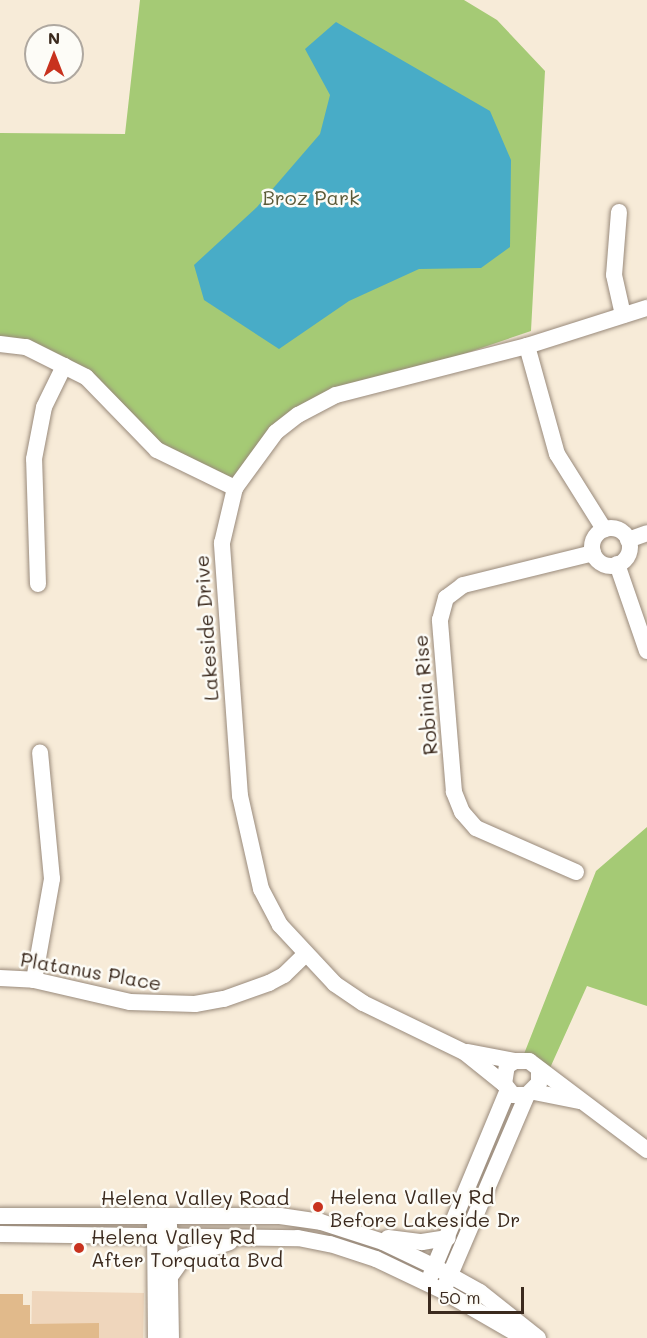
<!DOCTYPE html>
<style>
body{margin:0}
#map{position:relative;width:647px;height:1338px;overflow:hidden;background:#f7ebd8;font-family:Mali,sans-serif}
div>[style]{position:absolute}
.built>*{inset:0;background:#efd6bc;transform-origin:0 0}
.green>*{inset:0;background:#a5ca75}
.water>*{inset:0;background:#48acc7}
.building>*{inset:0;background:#e1ba8b}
.roads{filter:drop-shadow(0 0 2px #998a7b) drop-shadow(0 0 2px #998a7b)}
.minor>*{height:16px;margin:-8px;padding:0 8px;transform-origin:8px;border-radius:8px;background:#fff}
.minor>.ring{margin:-8px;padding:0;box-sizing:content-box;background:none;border:16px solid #fff;border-radius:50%}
.dots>*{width:16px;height:16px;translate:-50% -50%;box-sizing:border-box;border:3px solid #fdfcf7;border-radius:50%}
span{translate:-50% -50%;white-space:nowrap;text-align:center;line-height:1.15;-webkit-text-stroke:5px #fdfcf7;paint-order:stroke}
.park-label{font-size:20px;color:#5b5a38}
.street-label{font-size:20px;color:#3b2a1e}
.poi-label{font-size:20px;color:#3b2a1e}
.left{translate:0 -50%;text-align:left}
.north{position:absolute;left:24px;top:24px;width:60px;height:60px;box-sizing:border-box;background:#fdfcf7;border:2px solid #afa8a0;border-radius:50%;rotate:0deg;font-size:16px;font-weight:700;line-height:24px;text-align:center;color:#3b2a1e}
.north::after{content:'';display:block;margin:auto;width:21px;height:27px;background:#c8321e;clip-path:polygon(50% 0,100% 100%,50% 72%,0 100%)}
.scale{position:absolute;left:428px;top:1287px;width:96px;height:27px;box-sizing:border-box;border:3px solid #3b2a1e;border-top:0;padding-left:8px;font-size:18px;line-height:21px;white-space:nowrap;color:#3b2a1e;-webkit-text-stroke:4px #fdfcf7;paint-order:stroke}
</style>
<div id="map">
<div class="built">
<i style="left:32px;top:1291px;width:112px;height:47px;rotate:1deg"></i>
</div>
<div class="green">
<i style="clip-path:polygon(140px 0,464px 0,497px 20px,545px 71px,531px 331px,372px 385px,298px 415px,235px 488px,182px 466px,99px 388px,0 342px,0 133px,125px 134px)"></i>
<i style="clip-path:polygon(647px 827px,647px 1006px,587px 986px,550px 1068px,522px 1059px,596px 871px)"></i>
</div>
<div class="water">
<i style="clip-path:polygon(336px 22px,490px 111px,511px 160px,510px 247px,481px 268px,419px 269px,349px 301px,279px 349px,204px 300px,194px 265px,257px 207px,320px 134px,330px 95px,305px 49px)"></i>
</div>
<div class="building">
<i style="clip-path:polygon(0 1294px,23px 1294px,23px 1305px,30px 1305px,30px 1324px,99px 1323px,99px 1338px,0 1338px)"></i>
</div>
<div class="roads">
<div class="minor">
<i style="left:619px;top:212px;width:63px;rotate:94.5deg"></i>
<i style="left:614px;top:275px;width:41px;rotate:77.3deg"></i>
<i style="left:0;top:344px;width:26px;rotate:7deg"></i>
<i style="left:26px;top:347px;width:67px;rotate:26.6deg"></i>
<i style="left:86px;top:377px;width:102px;rotate:45.8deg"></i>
<i style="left:157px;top:450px;width:87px;rotate:26deg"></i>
<i style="left:527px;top:346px;width:112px;rotate:74.5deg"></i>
<i style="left:557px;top:454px;width:89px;rotate:57.9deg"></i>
<i class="ring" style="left:592px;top:528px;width:22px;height:22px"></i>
<i style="left:628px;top:540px;width:20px;rotate:-20deg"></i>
<i style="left:617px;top:564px;width:92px;rotate:71deg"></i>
<i style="left:38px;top:584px;width:125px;rotate:-91.8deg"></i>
<i style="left:34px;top:459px;width:53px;rotate:-79.1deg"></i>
<i style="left:44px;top:407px;width:46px;rotate:-64deg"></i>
<i style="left:576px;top:872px;width:109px;rotate:-156.3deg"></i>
<i style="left:476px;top:828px;width:21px;rotate:-131deg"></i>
<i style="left:462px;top:812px;width:22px;rotate:-112deg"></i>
<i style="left:454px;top:792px;width:173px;rotate:-94.7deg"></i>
<i style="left:440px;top:620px;width:23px;rotate:-75deg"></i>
<i style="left:446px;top:598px;width:21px;rotate:-37deg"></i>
<i style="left:463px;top:585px;width:134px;rotate:-13.8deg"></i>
<i style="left:0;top:978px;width:34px;rotate:3deg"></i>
<i style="left:34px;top:980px;width:98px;rotate:12.9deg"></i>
<i style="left:130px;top:1002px;width:65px;rotate:1.8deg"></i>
<i style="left:195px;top:1004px;width:29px;rotate:-10deg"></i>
<i style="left:224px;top:999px;width:48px;rotate:-19.6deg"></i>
<i style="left:269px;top:983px;width:17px;rotate:-28deg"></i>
<i style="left:284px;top:975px;width:29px;rotate:-44deg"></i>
<i style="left:34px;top:980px;width:103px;rotate:-79.9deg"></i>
<i style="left:52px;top:879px;width:127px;rotate:-95.4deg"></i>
<i style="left:468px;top:1052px;width:48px;rotate:10.8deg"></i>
<i style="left:539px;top:1072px;width:11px;rotate:90deg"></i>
<i style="left:539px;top:1083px;width:17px;rotate:135deg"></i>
<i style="left:527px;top:1095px;width:14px;rotate:180deg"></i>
<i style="left:513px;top:1095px;width:14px;rotate:-129deg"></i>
<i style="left:504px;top:1084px;width:18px;rotate:-81deg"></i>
<i style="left:507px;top:1066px;width:9px;rotate:-32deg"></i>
<i style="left:515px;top:1061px;width:14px"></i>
<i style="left:529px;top:1061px;width:148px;rotate:37deg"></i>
<i style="left:504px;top:1084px;width:51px;rotate:-141.3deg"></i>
<i style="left:464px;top:1052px;width:112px;rotate:-154.1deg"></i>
<i style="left:363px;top:1003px;width:34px;rotate:-146deg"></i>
<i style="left:335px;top:984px;width:81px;rotate:-133deg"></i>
<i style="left:280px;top:925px;width:41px;rotate:-117.8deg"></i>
<i style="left:261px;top:889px;width:95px;rotate:-102.7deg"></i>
<i style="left:240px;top:796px;width:254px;rotate:-94.1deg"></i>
<i style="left:222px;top:543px;width:57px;rotate:-76.7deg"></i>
<i style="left:235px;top:488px;width:69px;rotate:-53.8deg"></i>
<i style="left:276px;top:432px;width:28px;rotate:-38deg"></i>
<i style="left:298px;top:415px;width:43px;rotate:-27.8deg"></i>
<i style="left:336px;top:395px;width:197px;rotate:-14.4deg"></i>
<i style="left:527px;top:346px;width:126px;rotate:-17.6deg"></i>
<i style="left:534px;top:1092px;width:46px;rotate:11.3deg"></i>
<i style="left:0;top:1216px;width:280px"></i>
<i style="left:280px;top:1216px;width:41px;rotate:8.3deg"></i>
<i style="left:321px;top:1222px;width:65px;rotate:17.9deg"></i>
<i style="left:383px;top:1242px;width:58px;rotate:25.7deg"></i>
<i style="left:435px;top:1267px;width:51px;rotate:29.1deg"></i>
<i style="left:480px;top:1292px;width:74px;rotate:38.4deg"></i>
<i style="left:155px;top:1225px;width:113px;rotate:89.5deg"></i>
<i style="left:169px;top:1225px;width:113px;rotate:89deg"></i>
<i style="left:0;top:1234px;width:298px;rotate:0.8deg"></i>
<i style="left:298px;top:1238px;width:33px;rotate:11deg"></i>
<i style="left:330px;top:1244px;width:48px;rotate:18.1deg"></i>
<i style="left:376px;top:1259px;width:74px;rotate:25.5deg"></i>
<i style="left:443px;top:1291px;width:94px;rotate:30.1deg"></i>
<i style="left:388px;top:1238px;width:34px;rotate:7deg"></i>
<i style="left:422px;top:1242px;width:26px;rotate:-9deg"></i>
<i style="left:172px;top:1274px;width:21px;rotate:-55deg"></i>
<i style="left:184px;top:1257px;width:48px;rotate:-18.1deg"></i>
<i style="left:430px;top:1277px;width:203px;rotate:-67.4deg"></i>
<i style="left:446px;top:1284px;width:206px;rotate:-66.8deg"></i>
</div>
</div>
<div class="dots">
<i style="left:318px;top:1207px;background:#c8321e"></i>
<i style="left:79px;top:1248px;background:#c8321e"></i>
</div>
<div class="park-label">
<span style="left:311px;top:197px">Broz Park</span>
</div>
<div class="street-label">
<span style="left:206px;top:628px;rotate:-94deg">Lakeside Drive</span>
<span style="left:425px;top:695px;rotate:-95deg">Robinia Rise</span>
<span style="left:91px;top:971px;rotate:10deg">Platanus Place</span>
<span style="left:195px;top:1197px">Helena Valley Road</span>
</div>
<div class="poi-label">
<span class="left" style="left:330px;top:1208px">Helena Valley Rd<br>Before Lakeside Dr</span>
<span class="left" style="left:91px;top:1248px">Helena Valley Rd<br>After Torquata Bvd</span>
</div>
<div class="north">N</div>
<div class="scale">50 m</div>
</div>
